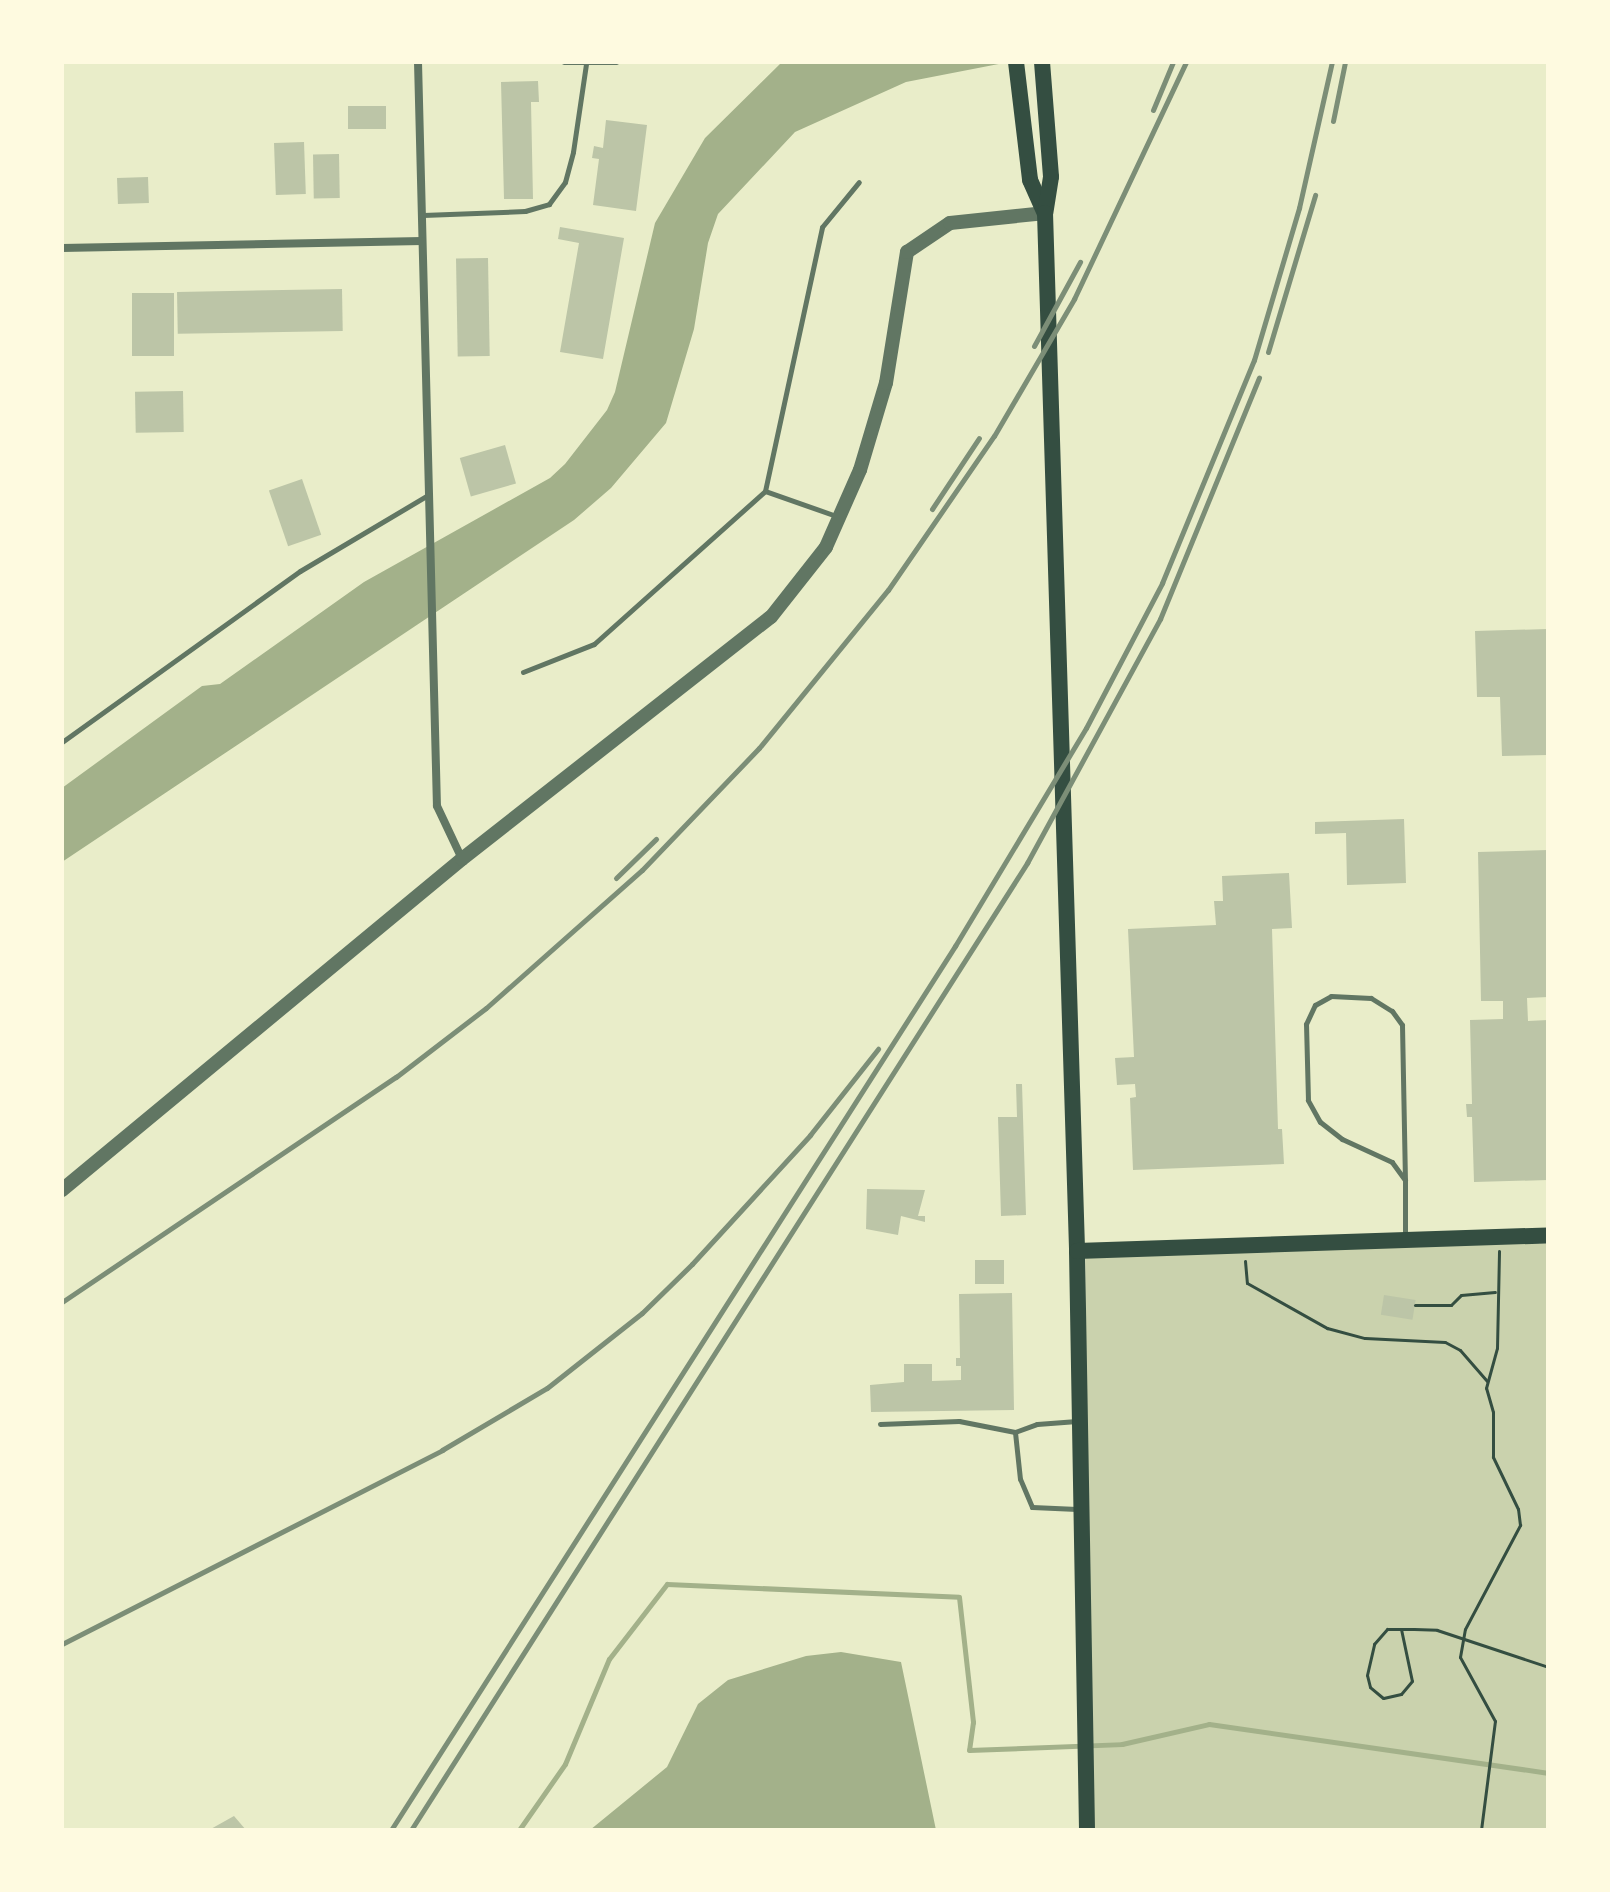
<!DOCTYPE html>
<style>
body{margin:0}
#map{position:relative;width:1610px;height:1892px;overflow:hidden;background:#e9edc9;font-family:"PT Sans",sans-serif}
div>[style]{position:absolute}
.green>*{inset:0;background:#cad2ad;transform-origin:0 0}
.water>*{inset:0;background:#a3b18a}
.stream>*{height:5px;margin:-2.5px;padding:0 2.5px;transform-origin:2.5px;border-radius:2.5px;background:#a3b18a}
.building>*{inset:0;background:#bcc5a7;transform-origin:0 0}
.path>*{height:3px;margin:-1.5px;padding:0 1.5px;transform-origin:1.5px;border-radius:1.5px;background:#344e41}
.service>*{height:5px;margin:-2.5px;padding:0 2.5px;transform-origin:2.5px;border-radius:2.5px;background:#617663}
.minor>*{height:8px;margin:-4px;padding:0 4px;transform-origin:4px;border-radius:4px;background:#617663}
.tertiary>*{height:14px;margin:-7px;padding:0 7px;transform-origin:7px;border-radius:7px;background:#617663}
.primary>*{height:16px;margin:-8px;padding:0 8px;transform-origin:8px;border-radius:8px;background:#344e41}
.rail>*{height:5px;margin:-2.5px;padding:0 2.5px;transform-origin:2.5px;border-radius:2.5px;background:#7c8e77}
span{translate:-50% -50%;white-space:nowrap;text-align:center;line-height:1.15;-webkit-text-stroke:7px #fefae0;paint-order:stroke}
.frame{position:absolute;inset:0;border:64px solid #fefae0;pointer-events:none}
</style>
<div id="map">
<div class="green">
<i style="left:1548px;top:1244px;width:586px;height:462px;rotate:90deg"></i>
</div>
<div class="water">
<i style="clip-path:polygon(782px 62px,1009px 62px,906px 82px,795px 132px,718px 214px,708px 243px,694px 329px,666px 423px,611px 488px,574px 520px,62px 862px,62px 788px,202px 686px,220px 684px,364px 582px,550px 478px,565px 464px,607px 410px,615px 392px,655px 223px,705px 138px)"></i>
<i style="clip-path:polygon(841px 1652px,901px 1662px,936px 1830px,590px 1830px,667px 1767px,698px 1704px,728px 1680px,806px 1656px)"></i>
</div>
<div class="stream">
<i style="left:519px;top:1830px;width:80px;rotate:-55.1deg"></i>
<i style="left:565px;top:1764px;width:114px;rotate:-67.3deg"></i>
<i style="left:609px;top:1659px;width:95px;rotate:-52.3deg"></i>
<i style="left:667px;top:1584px;width:292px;rotate:2.5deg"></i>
<i style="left:959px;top:1597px;width:126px;rotate:83.6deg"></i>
<i style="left:973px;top:1722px;width:28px;rotate:98deg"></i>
<i style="left:969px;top:1750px;width:153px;rotate:-2.2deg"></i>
<i style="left:1122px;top:1744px;width:89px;rotate:-12.9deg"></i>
<i style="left:1209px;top:1724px;width:343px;rotate:8.2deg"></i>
</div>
<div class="building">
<i style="clip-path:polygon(538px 81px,539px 102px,531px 102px,533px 199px,504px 199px,501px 82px)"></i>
<i style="left:348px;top:106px;width:38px;height:23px"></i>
<i style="clip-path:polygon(606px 120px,647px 125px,636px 211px,593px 205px,599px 159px,592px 158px,594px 146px,603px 148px)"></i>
<i style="left:304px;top:142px;width:52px;height:30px;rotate:88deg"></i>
<i style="left:339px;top:154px;width:44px;height:26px;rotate:89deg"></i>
<i style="left:148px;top:177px;width:26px;height:31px;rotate:88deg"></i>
<i style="clip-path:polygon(560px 227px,624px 238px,603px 359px,560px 352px,579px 243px,558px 239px)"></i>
<i style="left:488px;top:258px;width:98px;height:32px;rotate:89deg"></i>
<i style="left:342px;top:289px;width:42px;height:165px;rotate:89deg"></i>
<i style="left:132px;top:293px;width:42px;height:63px"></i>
<i style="left:183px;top:391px;width:41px;height:48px;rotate:89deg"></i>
<i style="left:505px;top:445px;width:40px;height:47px;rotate:74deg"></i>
<i style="left:302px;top:479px;width:59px;height:35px;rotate:71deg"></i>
<i style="clip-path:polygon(1548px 629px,1548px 755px,1502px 756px,1500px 697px,1477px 697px,1475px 631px)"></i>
<i style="clip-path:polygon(1404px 819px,1406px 883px,1347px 885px,1346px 833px,1315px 834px,1315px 822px)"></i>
<i style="clip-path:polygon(1548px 850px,1548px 997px,1527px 998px,1528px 1021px,1548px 1020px,1548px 1180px,1474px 1182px,1472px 1117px,1467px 1117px,1466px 1104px,1472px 1104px,1470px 1020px,1503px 1019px,1503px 1001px,1481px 1001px,1478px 852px)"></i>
<i style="clip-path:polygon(1289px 873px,1292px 928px,1272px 929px,1278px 1129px,1282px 1129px,1284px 1164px,1133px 1170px,1130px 1098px,1136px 1097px,1135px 1084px,1117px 1085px,1115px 1058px,1134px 1057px,1128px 929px,1216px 925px,1214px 901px,1223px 901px,1222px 876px)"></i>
<i style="clip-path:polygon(1016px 1084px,1022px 1084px,1026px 1215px,1001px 1216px,998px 1117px,1017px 1117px)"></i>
<i style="clip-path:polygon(867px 1189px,925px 1190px,918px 1216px,925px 1216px,925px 1222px,901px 1216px,898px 1235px,866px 1229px)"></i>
<i style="left:1004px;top:1260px;width:24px;height:29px;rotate:90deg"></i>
<i style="clip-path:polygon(1012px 1293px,1014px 1410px,871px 1412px,870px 1385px,904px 1382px,904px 1364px,932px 1364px,932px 1381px,961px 1380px,961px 1366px,956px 1366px,956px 1358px,960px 1358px,959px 1294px)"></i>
<i style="left:1384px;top:1295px;width:32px;height:20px;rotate:9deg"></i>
<i style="clip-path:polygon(234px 1816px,246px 1830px,209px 1830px)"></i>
</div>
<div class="path">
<i style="left:1245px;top:1261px;width:22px;rotate:85deg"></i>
<i style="left:1247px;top:1283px;width:92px;rotate:29.4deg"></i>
<i style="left:1327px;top:1328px;width:39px;rotate:15deg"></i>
<i style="left:1365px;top:1338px;width:80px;rotate:2.9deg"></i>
<i style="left:1445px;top:1342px;width:17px;rotate:28deg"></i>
<i style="left:1460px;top:1350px;width:41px;rotate:48.9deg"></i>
<i style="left:1415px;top:1305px;width:36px"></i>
<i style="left:1451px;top:1305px;width:14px;rotate:-45deg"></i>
<i style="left:1461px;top:1295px;width:34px;rotate:-5deg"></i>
<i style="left:1401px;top:1629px;width:53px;rotate:78.1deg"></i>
<i style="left:1412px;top:1681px;width:17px;rotate:130deg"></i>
<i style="left:1401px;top:1694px;width:18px;rotate:167deg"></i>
<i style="left:1383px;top:1698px;width:17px;rotate:-140deg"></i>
<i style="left:1370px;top:1687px;width:12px;rotate:-104deg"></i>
<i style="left:1367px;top:1675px;width:32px;rotate:-77deg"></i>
<i style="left:1374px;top:1644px;width:20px;rotate:-49deg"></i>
<i style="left:1387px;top:1629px;width:27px"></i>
<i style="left:1414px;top:1629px;width:23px;rotate:2deg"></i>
<i style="left:1437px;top:1630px;width:117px;rotate:18.4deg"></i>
<i style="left:1481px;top:1830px;width:110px;rotate:-82.7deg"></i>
<i style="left:1495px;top:1721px;width:73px;rotate:-118.7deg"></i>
<i style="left:1460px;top:1657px;width:28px;rotate:-80deg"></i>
<i style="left:1465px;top:1629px;width:118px;rotate:-62.1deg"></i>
<i style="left:1520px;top:1525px;width:16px;rotate:-97deg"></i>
<i style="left:1518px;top:1509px;width:58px;rotate:-115.7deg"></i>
<i style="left:1493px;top:1457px;width:45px;rotate:-90deg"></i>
<i style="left:1493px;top:1412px;width:25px;rotate:-106deg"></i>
<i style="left:1486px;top:1388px;width:41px;rotate:-74.6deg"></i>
<i style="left:1497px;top:1348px;width:97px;rotate:-88.8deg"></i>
</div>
<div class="service">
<i style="left:564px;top:62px;width:52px"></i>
<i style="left:423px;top:215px;width:102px;rotate:-2.2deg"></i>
<i style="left:525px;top:211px;width:25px;rotate:-16deg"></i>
<i style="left:549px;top:204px;width:27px;rotate:-54deg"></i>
<i style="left:565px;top:182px;width:31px;rotate:-75deg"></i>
<i style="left:573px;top:152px;width:89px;rotate:-81.6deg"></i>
<i style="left:839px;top:517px;width:78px;rotate:-160.6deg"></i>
<i style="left:765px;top:491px;width:270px;rotate:-77.8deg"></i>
<i style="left:822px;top:227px;width:58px;rotate:-50.6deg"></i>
<i style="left:523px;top:672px;width:76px;rotate:-21.5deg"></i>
<i style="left:594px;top:644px;width:229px;rotate:-41.8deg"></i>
<i style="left:62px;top:742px;width:293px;rotate:-35.7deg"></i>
<i style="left:300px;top:571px;width:149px;rotate:-30.7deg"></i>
<i style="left:1405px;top:1180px;width:22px;rotate:-126deg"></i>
<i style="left:1392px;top:1162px;width:55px;rotate:-155.3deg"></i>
<i style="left:1342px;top:1139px;width:28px;rotate:-142deg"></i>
<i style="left:1320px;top:1122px;width:25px;rotate:-119deg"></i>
<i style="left:1308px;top:1100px;width:76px;rotate:-91.5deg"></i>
<i style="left:1306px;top:1024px;width:21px;rotate:-65deg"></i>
<i style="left:1315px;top:1005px;width:18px;rotate:-29deg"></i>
<i style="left:1331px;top:996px;width:40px;rotate:2.9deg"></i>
<i style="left:1371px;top:998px;width:25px;rotate:32deg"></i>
<i style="left:1392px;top:1011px;width:17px;rotate:54deg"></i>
<i style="left:1402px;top:1025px;width:155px;rotate:88.9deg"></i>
<i style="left:1405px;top:1180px;width:59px;rotate:90deg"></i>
<i style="left:880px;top:1424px;width:79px;rotate:-2.2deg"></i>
<i style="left:959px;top:1421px;width:57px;rotate:11.1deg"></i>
<i style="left:1077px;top:1509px;width:45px;rotate:-177.5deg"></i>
<i style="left:1032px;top:1507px;width:30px;rotate:-113deg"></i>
<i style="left:1020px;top:1479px;width:47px;rotate:-96.1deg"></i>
<i style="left:1015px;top:1432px;width:23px;rotate:-20deg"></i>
<i style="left:1037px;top:1424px;width:40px;rotate:-4.3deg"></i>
</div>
<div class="minor">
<i style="left:418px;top:62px;width:744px;rotate:88.54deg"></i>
<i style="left:437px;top:806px;width:59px;rotate:64.7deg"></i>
<i style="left:62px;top:248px;width:360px;rotate:-1.1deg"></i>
</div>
<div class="tertiary">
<i style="left:62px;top:1190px;width:519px;rotate:-39.61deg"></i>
<i style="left:462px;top:859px;width:392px;rotate:-38.1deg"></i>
<i style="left:771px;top:617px;width:89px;rotate:-51.8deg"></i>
<i style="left:826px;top:547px;width:84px;rotate:-66.2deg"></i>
<i style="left:860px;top:470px;width:91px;rotate:-73.4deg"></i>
<i style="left:886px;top:383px;width:133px;rotate:-80.9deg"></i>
<i style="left:907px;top:252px;width:52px;rotate:-34deg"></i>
<i style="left:950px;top:223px;width:96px;rotate:-6deg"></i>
</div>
<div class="primary">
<i style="left:1016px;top:62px;width:119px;rotate:83.2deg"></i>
<i style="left:1030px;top:180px;width:35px;rotate:66deg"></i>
<i style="left:1042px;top:62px;width:115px;rotate:85.5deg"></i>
<i style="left:1051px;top:177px;width:36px;rotate:99deg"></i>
<i style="left:1045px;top:213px;width:1038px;rotate:88.23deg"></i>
<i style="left:1077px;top:1251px;width:579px;rotate:89.01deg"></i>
<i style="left:1077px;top:1251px;width:471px;rotate:-1.9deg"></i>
</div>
<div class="rail">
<i style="left:1153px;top:110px;width:52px;rotate:-67.4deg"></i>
<i style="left:1333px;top:121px;width:60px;rotate:-78.5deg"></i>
<i style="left:1034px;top:346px;width:96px;rotate:-61.3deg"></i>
<i style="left:1268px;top:352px;width:164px;rotate:-73.3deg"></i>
<i style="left:932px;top:509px;width:85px;rotate:-56.5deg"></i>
<i style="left:616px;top:878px;width:56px;rotate:-44.3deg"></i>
<i style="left:62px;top:1302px;width:403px;rotate:-34deg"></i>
<i style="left:396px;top:1077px;width:113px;rotate:-37.5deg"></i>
<i style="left:486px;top:1008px;width:208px;rotate:-41.5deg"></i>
<i style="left:642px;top:870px;width:169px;rotate:-46.2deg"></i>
<i style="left:759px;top:748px;width:204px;rotate:-50.8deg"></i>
<i style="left:888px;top:590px;width:187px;rotate:-55.5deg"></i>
<i style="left:994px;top:436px;width:159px;rotate:-59.7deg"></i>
<i style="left:1074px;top:299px;width:262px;rotate:-64.7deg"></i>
<i style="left:62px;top:1644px;width:427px;rotate:-27deg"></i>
<i style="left:442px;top:1450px;width:122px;rotate:-30.6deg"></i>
<i style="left:547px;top:1388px;width:121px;rotate:-38.3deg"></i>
<i style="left:642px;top:1313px;width:70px;rotate:-44.4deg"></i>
<i style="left:692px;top:1264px;width:175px;rotate:-47.5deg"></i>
<i style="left:810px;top:1135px;width:110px;rotate:-51.7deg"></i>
<i style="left:391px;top:1830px;width:1049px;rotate:-57.46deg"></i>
<i style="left:955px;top:946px;width:254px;rotate:-59deg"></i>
<i style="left:1086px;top:728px;width:164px;rotate:-62.3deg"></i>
<i style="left:1162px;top:583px;width:241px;rotate:-67.6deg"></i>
<i style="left:1254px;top:360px;width:159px;rotate:-73.5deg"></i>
<i style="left:1299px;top:208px;width:150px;rotate:-77.3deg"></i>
<i style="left:411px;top:1830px;width:1147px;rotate:-57.5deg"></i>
<i style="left:1027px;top:863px;width:278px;rotate:-61.4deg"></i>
<i style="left:1160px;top:619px;width:261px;rotate:-67.7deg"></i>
</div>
<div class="frame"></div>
</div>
